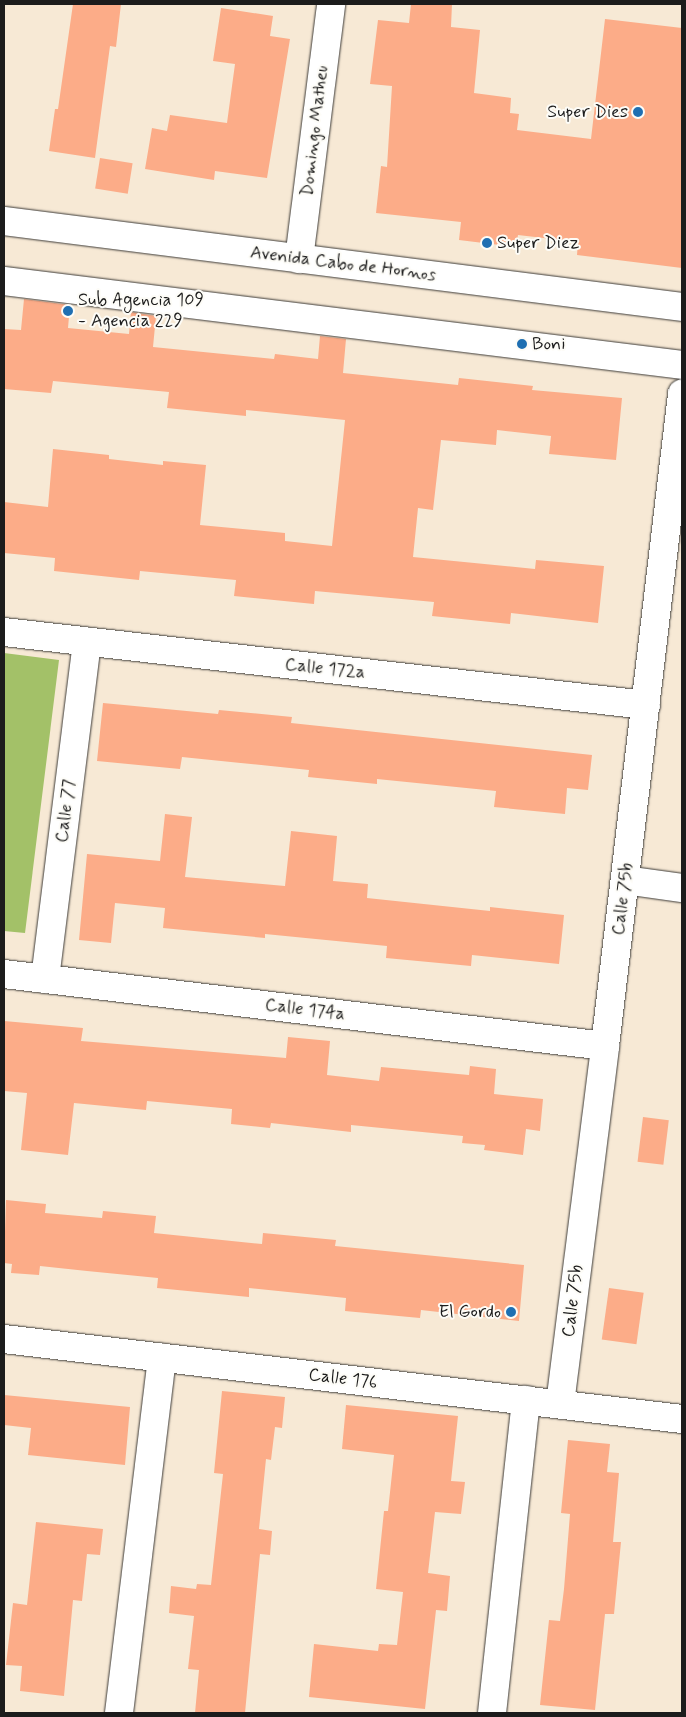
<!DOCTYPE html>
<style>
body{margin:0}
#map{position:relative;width:686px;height:1717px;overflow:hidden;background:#f7e9d5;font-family:Mynerve,sans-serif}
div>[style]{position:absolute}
.green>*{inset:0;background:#a3c168}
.building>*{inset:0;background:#fcac88;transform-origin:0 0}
.roads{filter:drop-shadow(0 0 1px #3d3b38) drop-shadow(0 0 1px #3d3b38)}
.minor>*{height:28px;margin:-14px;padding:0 14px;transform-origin:14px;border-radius:14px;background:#fff}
.major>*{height:28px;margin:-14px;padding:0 14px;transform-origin:14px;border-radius:14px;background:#fff}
.dots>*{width:14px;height:14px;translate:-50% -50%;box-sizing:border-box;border:2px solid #fdfcf7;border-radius:50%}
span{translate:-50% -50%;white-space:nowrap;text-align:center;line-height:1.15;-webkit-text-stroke:4px #fdfcf7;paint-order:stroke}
.poi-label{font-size:18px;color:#1c1c1c}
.right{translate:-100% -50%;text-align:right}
.left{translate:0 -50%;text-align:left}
.street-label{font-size:18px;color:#1c1c1c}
.frame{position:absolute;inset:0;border:5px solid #1c1c1c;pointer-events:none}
</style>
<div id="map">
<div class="green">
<i style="clip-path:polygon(4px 653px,59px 660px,25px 933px,4px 931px)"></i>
</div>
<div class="building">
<i style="clip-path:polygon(73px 4px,121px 4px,116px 47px,110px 46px,95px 158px,49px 151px,55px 109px,58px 109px)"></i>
<i style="clip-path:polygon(411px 4px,452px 4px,451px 27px,480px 30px,474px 93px,511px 98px,510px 113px,519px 114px,517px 130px,591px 139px,605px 19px,682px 28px,682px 268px,577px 255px,578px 242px,518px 235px,516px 247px,459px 240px,461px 222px,376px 213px,381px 166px,387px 167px,392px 86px,370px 84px,378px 20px,409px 23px)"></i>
<i style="clip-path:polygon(221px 8px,273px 16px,270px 36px,290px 39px,267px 178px,215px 171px,214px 180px,145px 169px,152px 128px,167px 131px,170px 115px,227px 123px,235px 64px,213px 61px)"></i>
<i style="left:100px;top:158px;width:33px;height:31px;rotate:9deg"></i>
<i style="clip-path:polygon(24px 299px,70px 305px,68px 328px,129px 334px,131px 312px,156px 316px,153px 347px,274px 359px,275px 354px,318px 359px,320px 336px,346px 339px,343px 373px,458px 385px,459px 378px,533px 386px,532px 390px,622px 398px,616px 460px,549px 454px,551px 436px,497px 430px,496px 445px,441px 440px,433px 510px,418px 508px,413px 557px,535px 569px,536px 560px,604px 566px,598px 623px,511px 613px,510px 624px,432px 616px,434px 602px,315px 591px,314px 604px,234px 596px,236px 580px,140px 571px,139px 580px,54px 571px,55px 558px,4px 553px,4px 502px,48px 507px,53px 449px,109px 455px,109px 459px,163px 465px,163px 461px,206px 465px,200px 525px,285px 533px,285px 541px,332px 546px,345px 420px,246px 410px,246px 416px,167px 408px,169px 392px,53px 381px,51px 393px,4px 389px,4px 329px,21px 330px)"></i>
<i style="clip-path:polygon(103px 703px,218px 714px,219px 710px,292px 717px,291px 723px,592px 755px,588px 790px,567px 788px,565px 814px,494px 807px,496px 791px,377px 779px,377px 784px,308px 777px,309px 770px,182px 757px,180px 769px,97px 761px)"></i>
<i style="clip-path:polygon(165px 814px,192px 817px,185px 877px,285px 886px,291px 831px,337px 836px,333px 881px,368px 884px,367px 898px,490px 911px,490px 907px,564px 915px,559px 964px,472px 955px,471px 966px,386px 958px,387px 946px,265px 934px,265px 938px,163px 928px,165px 908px,115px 903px,111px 943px,79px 940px,87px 854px,160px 861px)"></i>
<i style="clip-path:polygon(4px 1021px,83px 1028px,81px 1041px,286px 1058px,288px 1037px,330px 1041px,327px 1075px,379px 1081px,381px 1067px,469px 1075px,470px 1066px,496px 1069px,494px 1094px,543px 1099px,540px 1131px,526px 1129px,523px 1155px,484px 1150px,485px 1145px,462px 1143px,463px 1136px,351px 1125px,351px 1132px,271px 1123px,270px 1128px,231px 1124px,232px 1109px,147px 1101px,146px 1110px,74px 1103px,68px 1155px,21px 1150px,27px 1093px,4px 1091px)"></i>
<i style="left:643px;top:1117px;width:26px;height:45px;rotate:7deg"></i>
<i style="clip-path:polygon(6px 1200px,46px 1204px,45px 1213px,102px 1218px,103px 1211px,156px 1216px,154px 1233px,262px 1244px,263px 1233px,336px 1240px,335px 1246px,524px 1265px,519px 1321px,421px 1310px,420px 1318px,345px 1311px,346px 1298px,249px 1288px,249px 1297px,157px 1288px,158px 1278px,87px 1271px,40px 1266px,39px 1275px,11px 1273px,12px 1264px,4px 1263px)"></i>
<i style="left:609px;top:1288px;width:35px;height:52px;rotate:8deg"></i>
<i style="clip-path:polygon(222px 1391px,285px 1397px,282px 1428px,275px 1427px,271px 1460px,266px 1459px,259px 1529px,272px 1531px,270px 1555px,260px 1554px,245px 1713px,195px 1713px,199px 1670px,188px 1669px,194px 1616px,169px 1613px,171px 1586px,196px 1589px,197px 1584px,211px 1585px,223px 1474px,214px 1473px)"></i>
<i style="clip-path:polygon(4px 1395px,130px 1407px,125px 1465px,28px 1455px,31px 1428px,4px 1425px)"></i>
<i style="clip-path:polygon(346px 1405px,458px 1416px,451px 1481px,465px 1482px,461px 1514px,435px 1512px,428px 1573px,450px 1576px,447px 1611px,436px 1610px,425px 1709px,309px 1697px,314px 1644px,378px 1651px,379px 1644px,397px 1645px,403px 1592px,376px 1589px,384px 1511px,388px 1511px,394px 1455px,342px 1449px)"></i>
<i style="clip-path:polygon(568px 1440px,610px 1444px,607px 1472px,619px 1473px,613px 1542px,621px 1542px,614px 1614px,605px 1614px,595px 1710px,540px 1705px,549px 1620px,560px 1621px,564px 1589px,570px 1514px,561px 1513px)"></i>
<i style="clip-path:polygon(36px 1522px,103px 1529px,100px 1555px,87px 1554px,82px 1601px,73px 1600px,64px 1696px,20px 1691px,22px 1666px,6px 1665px,13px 1603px,27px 1605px)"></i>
</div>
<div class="roads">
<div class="minor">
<i style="left:299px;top:259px;width:257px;rotate:-82.8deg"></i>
<i style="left:4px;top:632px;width:646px;rotate:6.49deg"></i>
<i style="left:625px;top:880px;width:58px;rotate:8deg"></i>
<i style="left:4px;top:974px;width:605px;rotate:6.83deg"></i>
<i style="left:45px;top:979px;width:340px;rotate:-82.9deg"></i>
<i style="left:4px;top:1339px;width:683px;rotate:6.73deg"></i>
<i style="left:560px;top:1404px;width:361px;rotate:-82.8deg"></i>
<i style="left:605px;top:1046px;width:657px;rotate:-83.26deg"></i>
<i style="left:119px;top:1713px;width:358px;rotate:-83.1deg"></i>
<i style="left:492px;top:1713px;width:315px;rotate:-83.8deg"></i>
</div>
<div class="major">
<i style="left:4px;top:221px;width:683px;rotate:7.23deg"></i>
<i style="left:4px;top:281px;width:683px;rotate:7.06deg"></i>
</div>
</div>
<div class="dots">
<i style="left:638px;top:112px;background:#1f6fb2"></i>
<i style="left:487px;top:243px;background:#1f6fb2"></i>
<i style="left:68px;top:311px;background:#1f6fb2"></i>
<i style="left:522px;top:344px;background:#1f6fb2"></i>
<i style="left:511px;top:1312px;background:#1f6fb2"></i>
</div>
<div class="poi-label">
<span class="right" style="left:628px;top:112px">Super Dies</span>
<span class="left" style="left:497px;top:243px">Super Diez</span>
<span class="left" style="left:78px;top:311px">Sub Agencia 109<br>- Agencia 229</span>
<span class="left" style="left:532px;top:344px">Boni</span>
<span class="right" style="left:501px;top:1312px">El Gordo</span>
</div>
<div class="street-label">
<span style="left:315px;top:131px;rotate:-83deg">Domingo Matheu</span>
<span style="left:343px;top:264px;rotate:7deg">Avenida Cabo de Hornos</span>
<span style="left:325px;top:669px;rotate:6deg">Calle 172a</span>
<span style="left:66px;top:811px;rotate:-83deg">Calle 77</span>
<span style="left:623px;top:899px;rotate:-83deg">Calle 75b</span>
<span style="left:305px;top:1010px;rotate:7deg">Calle 174a</span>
<span style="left:573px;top:1301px;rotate:-83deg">Calle 75b</span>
<span style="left:343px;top:1379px;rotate:7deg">Calle 176</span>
</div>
<div class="frame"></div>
</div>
